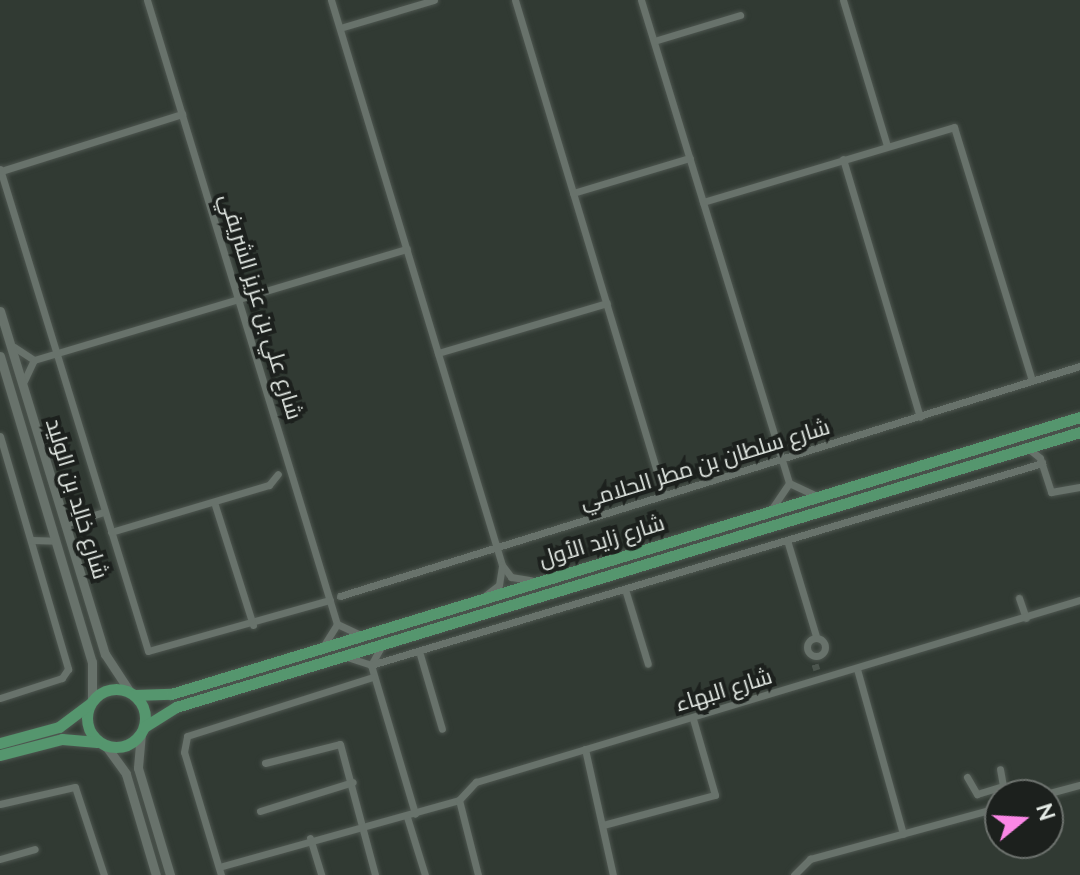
<!DOCTYPE html>
<meta charset="utf-8">
<style>
body{margin:0}
#map{position:relative;width:1080px;height:875px;overflow:hidden;background:#313a33;font-family:"Nunito Sans",Cairo,sans-serif}
div>[style]{position:absolute}
.street-tunnel>*{height:7px;margin-top:-3.5px;transform-origin:0;background:repeating-linear-gradient(90deg,#4c554e 0 7px,transparent 0 10.5px)}
.roads{filter:drop-shadow(0 0 2px #4e5650) drop-shadow(0 0 2px #4e5650)}
.street>*{height:7px;margin:-3.5px;padding:0 3.5px;transform-origin:3.5px;border-radius:3.5px;background:#68726b}
.street>.ring{margin:-3.5px;padding:0;box-sizing:content-box;background:none;border:7px solid #68726b;border-radius:50%}
.secondary>*{height:9px;margin:-4.5px;padding:0 4.5px;transform-origin:4.5px;border-radius:4.5px;background:#68726b}
.primary>*{height:11px;margin:-5.5px;padding:0 5.5px;transform-origin:5.5px;border-radius:5.5px;background:#55966e}
.primary>.ring{margin:-5.5px;padding:0;box-sizing:content-box;background:none;border:11px solid #55966e;border-radius:50%}
span{translate:-50% -50%;white-space:nowrap;text-align:center;line-height:1.15;-webkit-text-stroke:8px #1c201d;paint-order:stroke}
.street-label{font-size:22px;color:#e5ebe6}
.north{position:absolute;left:984px;top:779px;width:80px;height:80px;box-sizing:border-box;background:#1c201d;border:2px solid #6c716d;border-radius:50%;rotate:72deg;font-size:22px;font-weight:700;line-height:32px;text-align:center;color:#e5ebe6}
.north::after{content:'';display:block;margin:auto;width:28px;height:36px;background:#fb87e6;clip-path:polygon(50% 0,100% 100%,50% 72%,0 100%)}
</style>
<div id="map">
<div class="street-tunnel">
<i style="left:815px;top:664px;width:6px;rotate:72deg"></i>
</div>
<div class="roads">
<div class="street">
<i style="left:147px;top:0;width:652px;rotate:73.07deg"></i>
<i style="left:337px;top:624px;width:23px;rotate:25deg"></i>
<i style="left:331px;top:0;width:590px;rotate:73.16deg"></i>
<i style="left:502px;top:565px;width:15px;rotate:53deg"></i>
<i style="left:511px;top:577px;width:20px;rotate:9deg"></i>
<i style="left:515px;top:0;width:517px;rotate:73.25deg"></i>
<i style="left:641px;top:0;width:505px;rotate:72.96deg"></i>
<i style="left:789px;top:483px;width:26px;rotate:25deg"></i>
<i style="left:843px;top:0;width:152px;rotate:73.2deg"></i>
<i style="left:340px;top:28px;width:98px;rotate:-16.6deg"></i>
<i style="left:654px;top:41px;width:90px;rotate:-16.8deg"></i>
<i style="left:843px;top:159px;width:269px;rotate:73.4deg"></i>
<i style="left:0;top:169px;width:504px;rotate:72.93deg"></i>
<i style="left:148px;top:651px;width:189px;rotate:-15.7deg"></i>
<i style="left:1px;top:171px;width:190px;rotate:-17.5deg"></i>
<i style="left:573px;top:193px;width:122px;rotate:-16.7deg"></i>
<i style="left:703px;top:202px;width:262px;rotate:-16.6deg"></i>
<i style="left:954px;top:127px;width:265px;rotate:72.9deg"></i>
<i style="left:14px;top:347px;width:24px;rotate:33deg"></i>
<i style="left:438px;top:353px;width:176px;rotate:-16.5deg"></i>
<i style="left:24px;top:381px;width:23px;rotate:-65deg"></i>
<i style="left:34px;top:360px;width:389px;rotate:-16.6deg"></i>
<i style="left:0;top:436px;width:243px;rotate:73.7deg"></i>
<i style="left:68px;top:669px;width:11px;rotate:124deg"></i>
<i style="left:62px;top:678px;width:65px;rotate:162.1deg"></i>
<i style="left:1029px;top:449px;width:14px;rotate:39deg"></i>
<i style="left:1040px;top:458px;width:36px;rotate:72deg"></i>
<i style="left:1051px;top:492px;width:29px;rotate:-10deg"></i>
<i style="left:214px;top:502px;width:129px;rotate:72.4deg"></i>
<i style="left:773px;top:507px;width:29px;rotate:-56deg"></i>
<i style="left:65px;top:524px;width:41px;rotate:-17.1deg"></i>
<i style="left:111px;top:532px;width:165px;rotate:-16.6deg"></i>
<i style="left:269px;top:485px;width:14px;rotate:-51deg"></i>
<i style="left:32px;top:540px;width:24px;rotate:2deg"></i>
<i style="left:787px;top:540px;width:100px;rotate:73.2deg"></i>
<i style="left:625px;top:589px;width:78px;rotate:73deg"></i>
<i style="left:486px;top:595px;width:16px;rotate:-38deg"></i>
<i style="left:499px;top:585px;width:18px;rotate:-81deg"></i>
<i style="left:340px;top:596px;width:775px;rotate:-17.27deg"></i>
<i style="left:1019px;top:598px;width:21px;rotate:71deg"></i>
<i class="ring" style="left:807px;top:638px;width:11px;height:11px"></i>
<i style="left:324px;top:645px;width:25px;rotate:-58deg"></i>
<i style="left:381px;top:647px;width:21px;rotate:119deg"></i>
<i style="left:371px;top:665px;width:155px;rotate:73.5deg"></i>
<i style="left:419px;top:651px;width:81px;rotate:73.6deg"></i>
<i style="left:347px;top:657px;width:25px;rotate:18deg"></i>
<i style="left:371px;top:665px;width:701px;rotate:-16.75deg"></i>
<i style="left:857px;top:669px;width:171px;rotate:74.4deg"></i>
<i style="left:585px;top:749px;width:129px;rotate:77.5deg"></i>
<i style="left:265px;top:763px;width:77px;rotate:-14.2deg"></i>
<i style="left:340px;top:744px;width:136px;rotate:75deg"></i>
<i style="left:967px;top:777px;width:20px;rotate:60deg"></i>
<i style="left:977px;top:794px;width:27px;rotate:-17deg"></i>
<i style="left:1003px;top:786px;width:17px;rotate:-100deg"></i>
<i style="left:1042px;top:795px;width:39px;rotate:-15deg"></i>
<i style="left:0;top:804px;width:77px;rotate:-12.8deg"></i>
<i style="left:75px;top:787px;width:93px;rotate:71.8deg"></i>
<i style="left:260px;top:811px;width:97px;rotate:-17.3deg"></i>
<i style="left:407px;top:817px;width:61px;rotate:72.8deg"></i>
<i style="left:603px;top:825px;width:116px;rotate:-15deg"></i>
<i style="left:715px;top:795px;width:79px;rotate:-106.1deg"></i>
<i style="left:310px;top:838px;width:39px;rotate:73deg"></i>
<i style="left:0;top:859px;width:36px;rotate:-16deg"></i>
<i style="left:219px;top:867px;width:249px;rotate:-15.6deg"></i>
<i style="left:221px;top:875px;width:128px;rotate:-106.7deg"></i>
<i style="left:184px;top:752px;width:16px;rotate:-79deg"></i>
<i style="left:187px;top:736px;width:195px;rotate:-17.6deg"></i>
<i style="left:478px;top:875px;width:77px;rotate:-104.2deg"></i>
<i style="left:459px;top:800px;width:25px;rotate:-47deg"></i>
<i style="left:476px;top:782px;width:631px;rotate:-16.77deg"></i>
<i style="left:794px;top:875px;width:23px;rotate:-45deg"></i>
<i style="left:810px;top:859px;width:197px;rotate:-15.3deg"></i>
</div>
<div class="secondary">
<i style="left:0;top:311px;width:359px;rotate:73deg"></i>
<i style="left:105px;top:654px;width:45px;rotate:56.7deg"></i>
<i style="left:0;top:356px;width:320px;rotate:73.3deg"></i>
<i style="left:92px;top:662px;width:38px;rotate:90deg"></i>
<i style="left:141px;top:733px;width:35px;rotate:95deg"></i>
<i style="left:138px;top:768px;width:112px;rotate:73.3deg"></i>
<i style="left:106px;top:746px;width:34px;rotate:54deg"></i>
<i style="left:126px;top:774px;width:105px;rotate:73.5deg"></i>
</div>
<div class="primary">
<i class="ring" style="left:87px;top:689px;width:47px;height:47px"></i>
<i style="left:134px;top:695px;width:37px;rotate:-2deg"></i>
<i style="left:171px;top:694px;width:950px;rotate:-16.95deg"></i>
<i style="left:144px;top:727px;width:38px;rotate:-32deg"></i>
<i style="left:176px;top:707px;width:945px;rotate:-16.92deg"></i>
<i style="left:0;top:743px;width:61px;rotate:-15.2deg"></i>
<i style="left:59px;top:727px;width:38px;rotate:-37deg"></i>
<i style="left:0;top:755px;width:64px;rotate:-14.5deg"></i>
<i style="left:62px;top:739px;width:35px;rotate:5deg"></i>
</div>
</div>
<div class="street-label">
<span style="left:260px;top:307px;rotate:73deg">شارع علي بن عزيز الشريفي</span>
<span style="left:705px;top:465px;rotate:-17deg">شارع سلطان بن مطر الحلامي</span>
<span style="left:76px;top:499px;rotate:73deg">شارع خالِد بن الوليد</span>
<span style="left:602px;top:542px;rotate:-17deg">شارع زايد الأول</span>
<span style="left:724px;top:691px;rotate:-17deg">شارع البهاء</span>
</div>
<div class="north">N</div>
</div>
